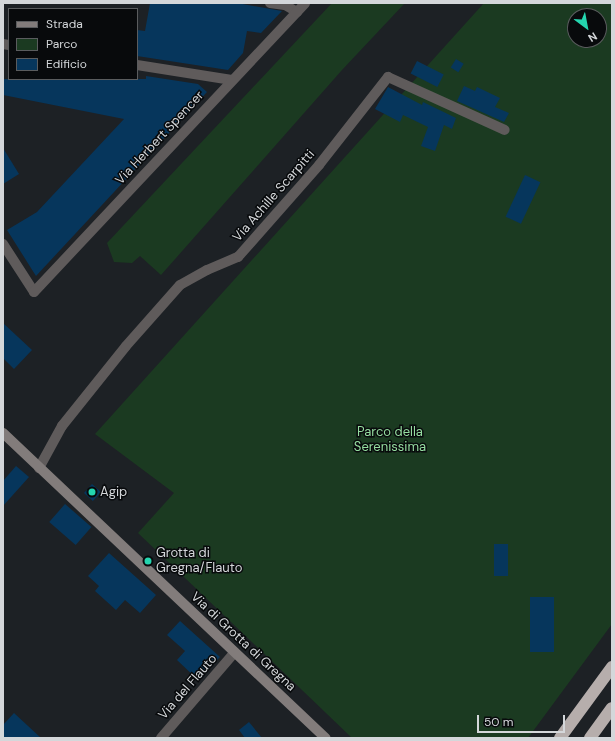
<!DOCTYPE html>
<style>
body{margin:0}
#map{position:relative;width:615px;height:741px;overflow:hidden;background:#1d2125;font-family:"DM Sans",sans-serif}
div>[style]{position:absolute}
.green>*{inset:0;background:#1b3a21}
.building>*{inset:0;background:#06365c;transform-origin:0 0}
.street>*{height:10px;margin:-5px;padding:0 5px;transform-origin:5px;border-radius:5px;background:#5f5b5b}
.secondary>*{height:10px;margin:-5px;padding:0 5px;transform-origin:5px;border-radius:5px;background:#827c7b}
.highway>*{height:12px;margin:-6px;padding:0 6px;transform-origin:6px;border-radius:6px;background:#b6aeac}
.dots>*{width:11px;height:11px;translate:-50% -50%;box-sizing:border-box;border:2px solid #080a0c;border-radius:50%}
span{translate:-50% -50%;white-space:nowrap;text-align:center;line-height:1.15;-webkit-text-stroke:3px #080a0c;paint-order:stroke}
.street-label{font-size:13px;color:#d4d7da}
.park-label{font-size:13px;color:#95dda0}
.poi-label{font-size:13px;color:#d4d7da}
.left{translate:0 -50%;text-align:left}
.frame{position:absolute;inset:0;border:4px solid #d4d7da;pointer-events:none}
.legend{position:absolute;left:8px;top:8px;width:130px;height:72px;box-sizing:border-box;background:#080a0c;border:1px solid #5a5c5e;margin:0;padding:5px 7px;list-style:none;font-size:12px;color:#d4d7da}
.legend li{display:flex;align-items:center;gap:8px;height:20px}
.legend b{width:20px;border:1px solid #5a5c5e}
.north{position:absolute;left:567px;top:8px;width:40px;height:40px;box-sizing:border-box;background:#080a0c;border:1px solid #5a5c5e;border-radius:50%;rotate:148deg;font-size:11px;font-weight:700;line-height:16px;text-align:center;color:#d4d7da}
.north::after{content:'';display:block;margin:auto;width:14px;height:18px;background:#24d5af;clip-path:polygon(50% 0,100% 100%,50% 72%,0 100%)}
.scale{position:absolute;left:477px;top:715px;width:88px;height:18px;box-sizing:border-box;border:2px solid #d4d7da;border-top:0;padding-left:5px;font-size:12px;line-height:14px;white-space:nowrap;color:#d4d7da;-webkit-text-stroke:3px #080a0c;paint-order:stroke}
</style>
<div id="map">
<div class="green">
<i style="clip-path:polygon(332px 3px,405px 3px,342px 70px,161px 275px,140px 256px,132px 263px,114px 262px,107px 243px)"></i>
<i style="clip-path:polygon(evenodd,484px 3px,612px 3px,612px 624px,528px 738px,352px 738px,138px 533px,174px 493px,95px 434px,484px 3px,575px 16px,599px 16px,599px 40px,575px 40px,575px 16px)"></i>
</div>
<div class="building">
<i style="clip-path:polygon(150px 3px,237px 3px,282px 11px,261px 33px,247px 31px,243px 53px,228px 70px,137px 56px,137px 30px,145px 31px)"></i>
<i style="left:456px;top:59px;width:9px;height:10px;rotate:32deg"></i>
<i style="left:417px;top:61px;width:30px;height:14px;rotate:27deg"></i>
<i style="clip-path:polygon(146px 76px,198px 84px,207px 92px,36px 276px,7px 230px,37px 212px,124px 119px,3px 95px,3px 79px,146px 79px)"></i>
<i style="clip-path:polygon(464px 86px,475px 91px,477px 87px,500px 98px,495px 107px,509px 113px,504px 122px,457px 101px)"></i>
<i style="clip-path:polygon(388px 87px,422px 105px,423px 102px,456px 118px,452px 129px,444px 125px,435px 151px,421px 146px,428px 127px,403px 115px,400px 122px,375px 109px)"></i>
<i style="clip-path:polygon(3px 148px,19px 174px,3px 184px)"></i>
<i style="left:525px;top:175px;width:17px;height:46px;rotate:25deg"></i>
<i style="clip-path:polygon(3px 323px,32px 350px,14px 369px,3px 358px)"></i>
<i style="clip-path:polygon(16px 466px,29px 477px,3px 506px,3px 481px)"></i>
<i style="left:92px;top:484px;width:12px;height:12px;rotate:42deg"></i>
<i style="left:65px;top:504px;width:35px;height:24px;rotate:41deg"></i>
<i style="left:494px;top:544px;width:14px;height:32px"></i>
<i style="clip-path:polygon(109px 553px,156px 595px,140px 613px,125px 600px,116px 610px,95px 591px,99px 586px,88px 576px)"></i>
<i style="left:530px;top:597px;width:24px;height:55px"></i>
<i style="clip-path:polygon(180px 621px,220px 657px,198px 680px,177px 660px,185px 651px,167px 635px)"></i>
<i style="clip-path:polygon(14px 713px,41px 738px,3px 738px,3px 725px)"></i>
<i style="clip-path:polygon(249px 722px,262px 738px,245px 738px,239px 730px)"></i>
</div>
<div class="street">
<i style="left:270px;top:3px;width:15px;rotate:8deg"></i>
<i style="left:285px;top:5px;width:14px;rotate:30deg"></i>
<i style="left:3px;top:44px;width:6px;rotate:9deg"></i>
<i style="left:137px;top:65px;width:96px;rotate:9deg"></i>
<i style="left:3px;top:244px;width:57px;rotate:57.1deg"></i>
<i style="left:34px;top:292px;width:396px;rotate:-46.8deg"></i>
<i style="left:39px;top:468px;width:48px;rotate:-61.3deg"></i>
<i style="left:62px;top:426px;width:102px;rotate:-51.3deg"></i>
<i style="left:126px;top:346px;width:81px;rotate:-48.5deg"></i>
<i style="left:180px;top:285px;width:31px;rotate:-29deg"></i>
<i style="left:207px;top:270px;width:34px;rotate:-23deg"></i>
<i style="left:238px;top:257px;width:123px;rotate:-48.6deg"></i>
<i style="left:319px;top:165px;width:112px;rotate:-51.9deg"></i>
<i style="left:388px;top:77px;width:128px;rotate:24.4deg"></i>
<i style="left:161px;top:738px;width:113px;rotate:-49.3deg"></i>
</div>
<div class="secondary">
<i style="left:3px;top:433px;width:444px;rotate:43.4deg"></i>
</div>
<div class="highway">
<i style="left:560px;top:738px;width:88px;rotate:-53.8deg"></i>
<i style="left:590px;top:738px;width:37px;rotate:-54deg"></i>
</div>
<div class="dots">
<i style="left:92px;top:492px;background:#24d5af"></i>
<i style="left:148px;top:561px;background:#24d5af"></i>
</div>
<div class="street-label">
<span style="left:160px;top:138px;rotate:-47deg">Via Herbert Spencer</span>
<span style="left:274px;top:196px;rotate:-49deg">Via Achille Scarpitti</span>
<span style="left:243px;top:642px;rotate:43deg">Via di Grotta di Gregna</span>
<span style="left:188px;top:687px;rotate:-49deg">Via del Flauto</span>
</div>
<div class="park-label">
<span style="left:390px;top:440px">Parco della<br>Serenissima</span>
</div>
<div class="poi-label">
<span class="left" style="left:100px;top:492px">Agip</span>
<span class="left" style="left:156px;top:561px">Grotta di<br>Gregna/Flauto</span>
</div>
<div class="frame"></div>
<ul class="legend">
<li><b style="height:5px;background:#827c7b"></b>Strada</li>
<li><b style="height:11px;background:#1b3a21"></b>Parco</li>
<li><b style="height:11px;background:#06365c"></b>Edificio</li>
</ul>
<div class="north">N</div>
<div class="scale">50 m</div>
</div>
